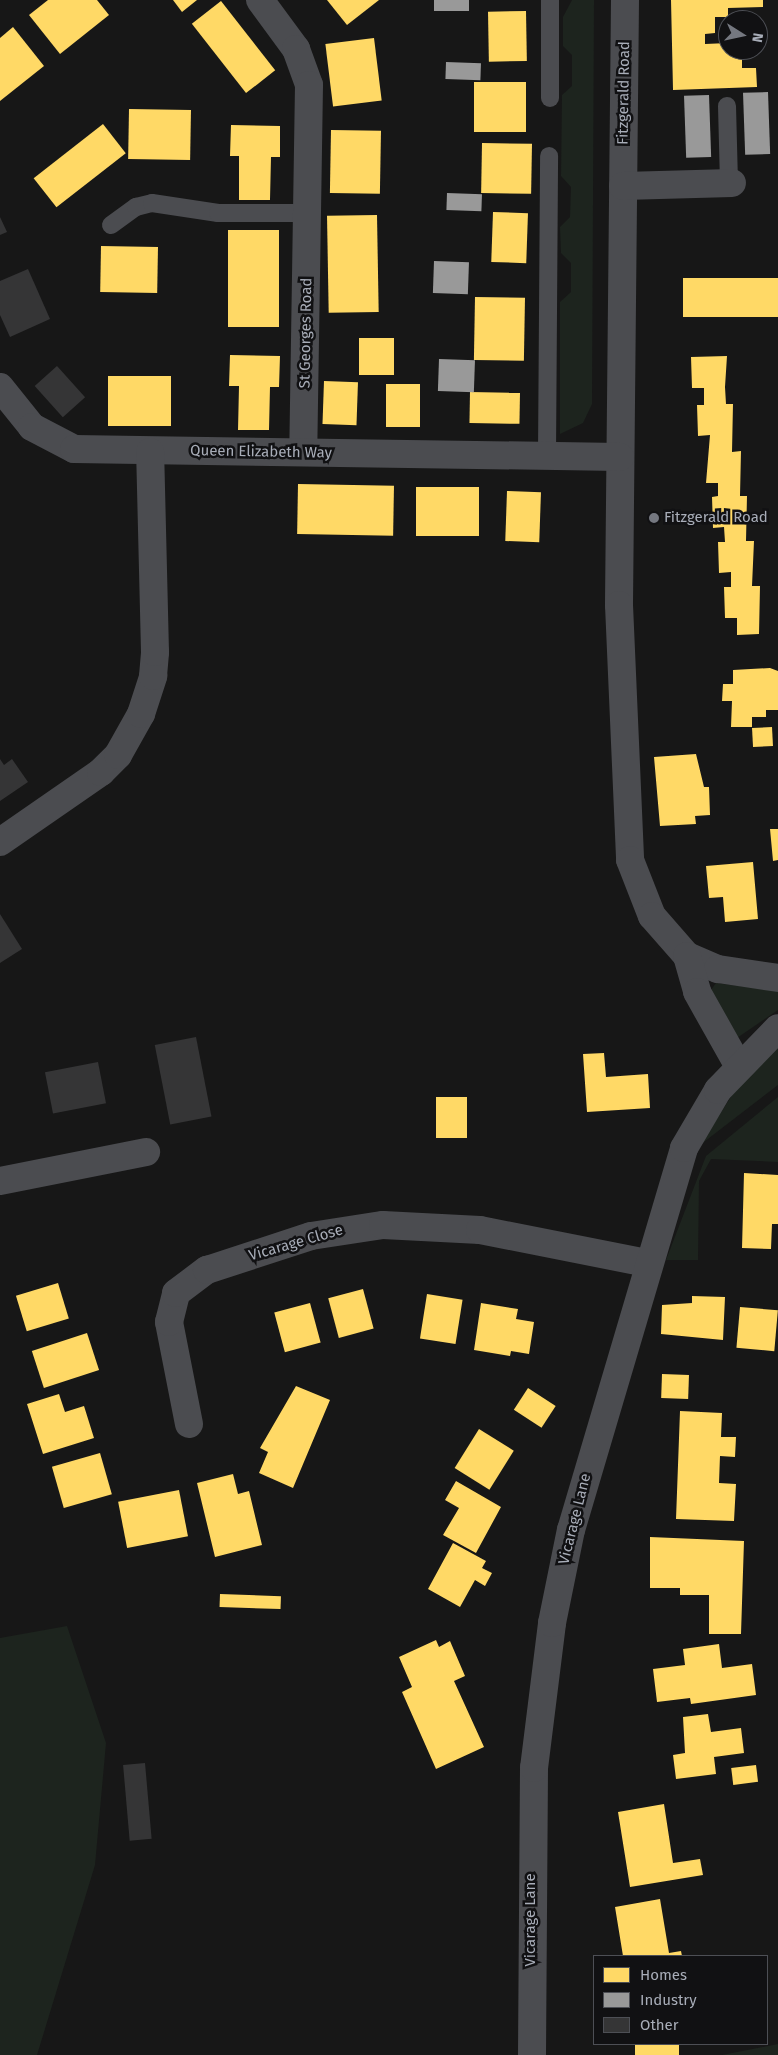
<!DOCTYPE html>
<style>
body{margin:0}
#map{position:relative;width:778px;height:2055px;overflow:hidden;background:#171717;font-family:"Fira Sans",sans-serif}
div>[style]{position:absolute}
.green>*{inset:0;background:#1d241e}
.homes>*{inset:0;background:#ffd966;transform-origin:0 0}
.industry>*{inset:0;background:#999;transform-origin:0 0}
.building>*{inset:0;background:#353536;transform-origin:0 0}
.lane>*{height:18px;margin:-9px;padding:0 9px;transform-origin:9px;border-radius:9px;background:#4b4c50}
.street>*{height:28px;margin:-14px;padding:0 14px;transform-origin:14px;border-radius:14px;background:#4b4c50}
.dots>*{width:14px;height:14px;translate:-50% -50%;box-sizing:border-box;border:2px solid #111113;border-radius:50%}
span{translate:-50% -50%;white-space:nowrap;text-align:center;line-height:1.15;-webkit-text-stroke:5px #111113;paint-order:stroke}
.street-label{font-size:15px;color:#a8adb8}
.poi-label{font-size:15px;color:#a8adb8}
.left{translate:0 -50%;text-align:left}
.legend{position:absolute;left:593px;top:1955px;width:175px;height:90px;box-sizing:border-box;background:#111113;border:1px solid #4d4f55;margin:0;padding:6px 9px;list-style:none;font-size:15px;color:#a8adb8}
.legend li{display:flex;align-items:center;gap:10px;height:25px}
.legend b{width:25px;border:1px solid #4d4f55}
.north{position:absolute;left:718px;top:10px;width:50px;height:50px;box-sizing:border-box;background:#111113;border:1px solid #4d4f55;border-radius:50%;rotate:100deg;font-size:14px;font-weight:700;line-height:20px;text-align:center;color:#a8adb8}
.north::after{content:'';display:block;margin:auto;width:18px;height:22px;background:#757880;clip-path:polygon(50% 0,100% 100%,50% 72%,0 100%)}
</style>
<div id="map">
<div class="green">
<i style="clip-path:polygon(572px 0,594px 0,592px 404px,583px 423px,560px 434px,560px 302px,571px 292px,571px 263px,561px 253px,560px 227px,570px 217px,571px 187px,561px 176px,562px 95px,572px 86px,572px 55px,563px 46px,563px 17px)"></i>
<i style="clip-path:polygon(716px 983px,778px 991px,778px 1010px,737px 1038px,711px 990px)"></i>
<i style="clip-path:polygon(778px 1045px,778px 1085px,700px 1145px,736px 1089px)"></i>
<i style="clip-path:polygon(778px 1097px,778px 1162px,711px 1159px,699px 1181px,698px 1260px,666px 1260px,706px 1156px)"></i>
<i style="clip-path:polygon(67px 1626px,106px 1743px,95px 1865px,37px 2055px,0 2055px,0 1638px)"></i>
<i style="clip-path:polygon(778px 2044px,778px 2055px,722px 2055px)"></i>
</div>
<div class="homes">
<i style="clip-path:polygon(48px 0,97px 0,109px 15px,60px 54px,29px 15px)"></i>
<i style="clip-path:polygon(173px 0,197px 0,182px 12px)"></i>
<i style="clip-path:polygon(327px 0,379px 0,347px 25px)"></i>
<i style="clip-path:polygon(671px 0,763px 0,763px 7px,728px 8px,728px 17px,715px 17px,715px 33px,705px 34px,705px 44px,728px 43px,728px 50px,742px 50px,742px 68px,756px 68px,757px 87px,673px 90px)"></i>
<i style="left:221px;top:1px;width:88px;height:37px;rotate:52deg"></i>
<i style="left:526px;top:11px;width:50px;height:38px;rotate:89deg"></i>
<i style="clip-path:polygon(13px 27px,44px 66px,0 101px,0 38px)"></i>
<i style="left:374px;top:38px;width:63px;height:49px;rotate:83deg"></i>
<i style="left:474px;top:82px;width:52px;height:50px"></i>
<i style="left:129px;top:109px;width:62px;height:50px;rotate:1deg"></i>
<i style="left:103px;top:124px;width:37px;height:88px;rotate:52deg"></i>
<i style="clip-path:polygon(231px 125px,280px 126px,280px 157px,271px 157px,270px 200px,239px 200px,239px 156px,230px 156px)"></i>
<i style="left:331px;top:130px;width:50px;height:63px;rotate:1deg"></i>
<i style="left:482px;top:143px;width:50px;height:50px;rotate:1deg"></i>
<i style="left:493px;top:212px;width:35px;height:50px;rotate:2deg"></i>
<i style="left:377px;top:215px;width:97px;height:50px;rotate:89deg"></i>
<i style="left:228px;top:230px;width:51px;height:97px"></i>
<i style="left:101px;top:246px;width:57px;height:46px;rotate:1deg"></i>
<i style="left:778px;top:278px;width:39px;height:95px;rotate:90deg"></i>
<i style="left:475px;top:297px;width:50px;height:63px;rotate:1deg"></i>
<i style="left:359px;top:338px;width:35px;height:37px"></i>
<i style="clip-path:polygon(230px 355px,280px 356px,279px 387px,270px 387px,269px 430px,238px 430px,239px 386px,229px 386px)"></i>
<i style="clip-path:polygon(727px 356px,725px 387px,726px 404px,733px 404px,732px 452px,741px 451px,740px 496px,747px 496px,746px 541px,754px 541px,752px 586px,760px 586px,759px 634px,737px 635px,737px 618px,725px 618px,724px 587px,731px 587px,731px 572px,719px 573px,718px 542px,725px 542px,724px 527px,713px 528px,712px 497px,718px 496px,718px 483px,706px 483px,710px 435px,698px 436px,697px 405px,704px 405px,704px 388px,692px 388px,691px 357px)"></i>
<i style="left:171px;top:376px;width:50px;height:63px;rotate:90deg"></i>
<i style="left:324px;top:381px;width:34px;height:43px;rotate:2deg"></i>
<i style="left:386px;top:384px;width:34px;height:43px"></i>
<i style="left:470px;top:392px;width:50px;height:31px;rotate:1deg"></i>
<i style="left:298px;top:484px;width:96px;height:50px;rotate:1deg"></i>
<i style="left:416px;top:487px;width:63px;height:49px"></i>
<i style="left:507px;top:491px;width:34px;height:50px;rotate:2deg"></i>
<i style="clip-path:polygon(770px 668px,778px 671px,778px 710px,766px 710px,766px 717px,752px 717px,752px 727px,731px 727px,732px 701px,722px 701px,723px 684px,733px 684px,733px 670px)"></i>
<i style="left:772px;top:727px;width:19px;height:20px;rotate:87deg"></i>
<i style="clip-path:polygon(696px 754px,704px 787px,709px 787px,710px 815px,695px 816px,696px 824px,660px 826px,654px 757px)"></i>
<i style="clip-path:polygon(770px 829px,778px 829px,778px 860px,773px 861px)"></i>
<i style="clip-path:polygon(753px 862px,758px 919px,725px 922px,723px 897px,709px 898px,706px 866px)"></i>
<i style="clip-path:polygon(604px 1053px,606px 1077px,648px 1074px,650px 1108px,587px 1112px,583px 1054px)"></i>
<i style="left:436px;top:1097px;width:31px;height:41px"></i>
<i style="clip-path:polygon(744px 1173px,778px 1175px,778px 1224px,772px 1224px,771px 1249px,742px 1248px)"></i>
<i style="left:58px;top:1283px;width:37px;height:44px;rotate:73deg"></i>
<i style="left:363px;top:1289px;width:41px;height:36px;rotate:75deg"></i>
<i style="left:427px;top:1294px;width:36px;height:45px;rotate:9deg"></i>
<i style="clip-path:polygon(692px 1296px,725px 1297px,723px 1340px,661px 1334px,662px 1305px,692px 1303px)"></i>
<i style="left:310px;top:1303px;width:41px;height:37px;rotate:75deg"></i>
<i style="clip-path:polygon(481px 1303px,518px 1309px,516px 1319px,534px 1322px,529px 1354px,511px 1351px,510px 1356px,474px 1350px)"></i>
<i style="left:740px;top:1307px;width:38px;height:41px;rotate:5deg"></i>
<i style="left:87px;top:1333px;width:39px;height:58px;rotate:72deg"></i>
<i style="left:662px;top:1374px;width:27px;height:24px;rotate:2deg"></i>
<i style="clip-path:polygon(296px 1386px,330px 1400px,293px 1488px,259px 1473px,268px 1452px,260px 1448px)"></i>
<i style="left:528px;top:1388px;width:33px;height:26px;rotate:33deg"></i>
<i style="clip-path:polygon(59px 1394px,65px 1412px,84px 1406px,94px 1438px,43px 1454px,27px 1404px)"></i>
<i style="clip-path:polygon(680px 1411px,722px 1413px,721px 1437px,736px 1437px,735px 1457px,720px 1456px,719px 1483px,736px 1484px,734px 1521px,676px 1519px)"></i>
<i style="left:479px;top:1429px;width:41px;height:46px;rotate:32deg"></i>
<i style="left:100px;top:1453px;width:43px;height:50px;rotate:74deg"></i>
<i style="clip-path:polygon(233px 1474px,238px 1494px,249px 1491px,262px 1545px,215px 1557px,197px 1483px)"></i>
<i style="clip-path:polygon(456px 1481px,501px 1507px,476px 1553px,443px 1535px,459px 1508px,445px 1500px)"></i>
<i style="left:179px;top:1490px;width:47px;height:62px;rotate:79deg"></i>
<i style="clip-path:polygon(650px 1537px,744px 1541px,741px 1634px,709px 1634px,709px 1595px,680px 1595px,680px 1588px,650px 1588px)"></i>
<i style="clip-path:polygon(453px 1543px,486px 1561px,482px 1568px,492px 1573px,485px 1586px,475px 1580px,460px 1607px,428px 1589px)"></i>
<i style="left:220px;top:1594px;width:61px;height:13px;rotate:2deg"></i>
<i style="clip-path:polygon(436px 1640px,439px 1647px,450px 1641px,465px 1676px,454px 1681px,484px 1747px,436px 1769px,402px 1692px,412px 1687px,399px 1657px)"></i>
<i style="clip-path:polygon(719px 1644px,722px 1668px,752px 1664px,756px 1695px,691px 1704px,690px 1698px,657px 1702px,653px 1669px,685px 1665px,683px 1649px)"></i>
<i style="clip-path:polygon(708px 1714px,711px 1732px,741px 1728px,744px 1753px,714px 1757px,716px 1774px,676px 1779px,673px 1755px,685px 1753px,683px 1717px)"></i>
<i style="left:756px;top:1765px;width:17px;height:25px;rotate:83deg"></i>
<i style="clip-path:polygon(664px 1804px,673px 1863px,700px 1859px,703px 1875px,630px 1887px,618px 1812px)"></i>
<i style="clip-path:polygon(660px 1899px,669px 1953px,681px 1951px,682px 1956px,623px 1956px,615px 1907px)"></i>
<i style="left:635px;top:2044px;width:44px;height:11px"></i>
</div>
<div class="industry">
<i style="left:434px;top:0;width:35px;height:11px"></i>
<i style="left:446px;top:62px;width:35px;height:17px;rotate:2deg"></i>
<i style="left:768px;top:92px;width:62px;height:25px;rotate:88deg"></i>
<i style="left:709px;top:95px;width:62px;height:25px;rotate:88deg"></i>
<i style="left:447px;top:193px;width:35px;height:17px;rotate:2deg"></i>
<i style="left:434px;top:261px;width:35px;height:32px;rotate:2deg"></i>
<i style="left:439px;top:359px;width:36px;height:32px;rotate:2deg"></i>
</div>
<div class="building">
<i style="clip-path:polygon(0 217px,7px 232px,0 235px)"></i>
<i style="clip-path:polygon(28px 269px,50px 319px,10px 337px,0 315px,0 281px)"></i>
<i style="left:57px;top:366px;width:42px;height:30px;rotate:48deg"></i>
<i style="clip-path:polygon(0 759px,4px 765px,12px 759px,28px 782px,0 801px)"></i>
<i style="clip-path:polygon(0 914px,22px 949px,0 963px)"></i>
<i style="left:196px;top:1037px;width:81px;height:42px;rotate:79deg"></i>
<i style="left:98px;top:1062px;width:42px;height:54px;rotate:79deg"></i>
<i style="left:145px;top:1763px;width:76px;height:22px;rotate:85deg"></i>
</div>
<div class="lane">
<i style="left:550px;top:0;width:98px;rotate:90deg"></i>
<i style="left:727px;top:106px;width:78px;rotate:88.5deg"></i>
<i style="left:111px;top:225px;width:31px;rotate:-36deg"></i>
<i style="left:136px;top:207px;width:16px;rotate:-14deg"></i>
<i style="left:152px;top:203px;width:67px;rotate:8.6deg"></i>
<i style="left:218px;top:213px;width:90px"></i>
<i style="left:547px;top:455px;width:299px;rotate:-89.6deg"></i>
</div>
<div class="street">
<i style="left:260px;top:0;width:61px;rotate:53.7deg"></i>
<i style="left:296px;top:49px;width:38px;rotate:70deg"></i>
<i style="left:309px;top:85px;width:367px;rotate:90.9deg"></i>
<i style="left:625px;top:0;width:605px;rotate:90.57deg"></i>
<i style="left:619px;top:605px;width:255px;rotate:87.5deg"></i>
<i style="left:630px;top:860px;width:60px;rotate:68.6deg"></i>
<i style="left:652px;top:916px;width:53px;rotate:48.8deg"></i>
<i style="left:687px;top:956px;width:34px;rotate:23deg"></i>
<i style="left:718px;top:969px;width:61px;rotate:8.5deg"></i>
<i style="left:623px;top:186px;width:109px;rotate:-1.6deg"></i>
<i style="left:0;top:387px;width:51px;rotate:51.3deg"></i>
<i style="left:32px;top:427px;width:47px;rotate:27.6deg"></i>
<i style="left:74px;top:449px;width:546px;rotate:0.84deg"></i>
<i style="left:0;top:842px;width:123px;rotate:-34.7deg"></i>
<i style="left:101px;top:772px;width:24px;rotate:-45deg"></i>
<i style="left:118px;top:755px;width:47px;rotate:-60.7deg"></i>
<i style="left:141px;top:714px;width:40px;rotate:-72deg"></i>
<i style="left:153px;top:676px;width:24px;rotate:-85deg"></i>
<i style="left:155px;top:652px;width:200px;rotate:-91.4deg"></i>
<i style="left:687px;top:956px;width:37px;rotate:74deg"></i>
<i style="left:697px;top:992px;width:84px;rotate:60.7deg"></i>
<i style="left:0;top:1181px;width:149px;rotate:-11.2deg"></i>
<i style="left:189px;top:1424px;width:104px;rotate:-101.1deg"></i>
<i style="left:169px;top:1322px;width:30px;rotate:-76deg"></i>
<i style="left:176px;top:1293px;width:39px;rotate:-37deg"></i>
<i style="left:207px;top:1270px;width:109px;rotate:-18.1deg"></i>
<i style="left:311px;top:1236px;width:73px;rotate:-8.7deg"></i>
<i style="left:383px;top:1225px;width:97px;rotate:3deg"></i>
<i style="left:480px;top:1230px;width:170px;rotate:11.2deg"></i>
<i style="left:532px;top:2055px;width:287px;rotate:-89.6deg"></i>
<i style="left:534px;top:1768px;width:146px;rotate:-82.9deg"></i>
<i style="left:552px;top:1623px;width:95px;rotate:-78.5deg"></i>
<i style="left:571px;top:1530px;width:398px;rotate:-73.5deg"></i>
<i style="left:684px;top:1148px;width:67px;rotate:-59.6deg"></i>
<i style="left:718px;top:1090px;width:86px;rotate:-45.9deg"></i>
</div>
<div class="dots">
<i style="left:654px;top:518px;background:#757880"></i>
</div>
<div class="street-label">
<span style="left:624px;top:93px;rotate:-89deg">Fitzgerald Road</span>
<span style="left:306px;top:333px;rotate:-89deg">St Georges Road</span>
<span style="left:261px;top:452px;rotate:1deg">Queen Elizabeth Way</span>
<span style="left:296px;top:1243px;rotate:-16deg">Vicarage Close</span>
<span style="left:575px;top:1519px;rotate:-76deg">Vicarage Lane</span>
<span style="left:531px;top:1920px;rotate:-90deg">Vicarage Lane</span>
</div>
<div class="poi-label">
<span class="left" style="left:664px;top:518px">Fitzgerald Road</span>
</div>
<ul class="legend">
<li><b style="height:14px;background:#ffd966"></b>Homes</li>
<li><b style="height:14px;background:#999"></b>Industry</li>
<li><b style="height:14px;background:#353536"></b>Other</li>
</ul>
<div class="north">N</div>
</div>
